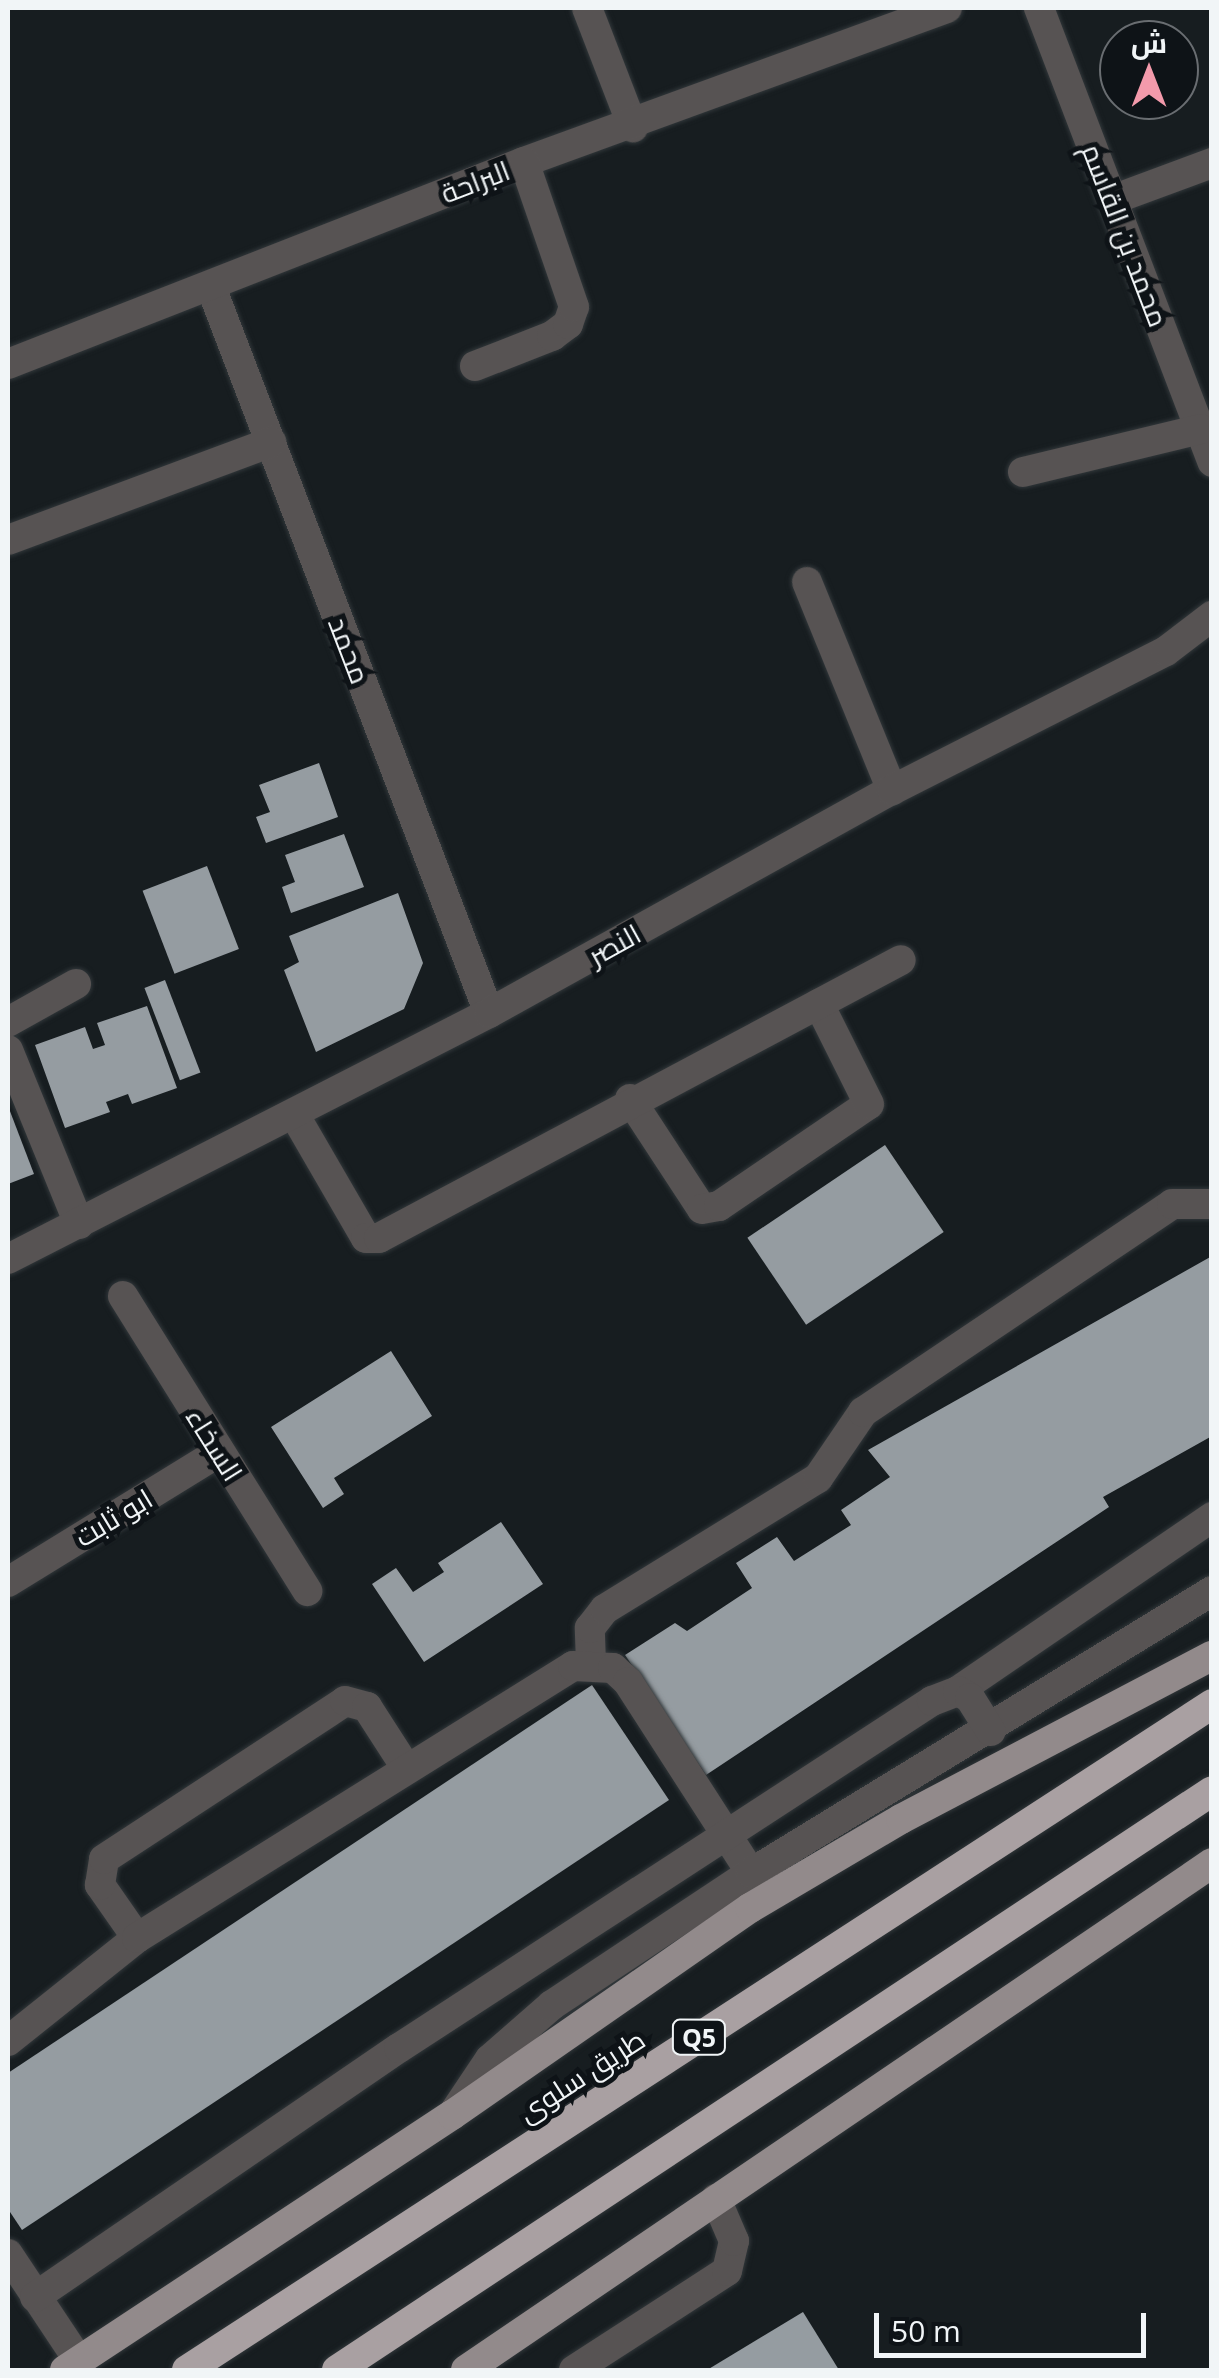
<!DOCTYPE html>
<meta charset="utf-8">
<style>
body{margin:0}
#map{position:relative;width:1219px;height:2378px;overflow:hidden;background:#171d20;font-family:"Open Sans",Cairo,sans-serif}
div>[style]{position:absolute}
.building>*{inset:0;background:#959ca1;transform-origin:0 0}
.roads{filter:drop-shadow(0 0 2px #31373a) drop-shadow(0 0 2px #31373a)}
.minor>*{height:30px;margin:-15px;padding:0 15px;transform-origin:15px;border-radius:15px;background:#575353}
.major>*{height:30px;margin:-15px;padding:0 15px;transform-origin:15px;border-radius:15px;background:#928a8b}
.highway>*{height:30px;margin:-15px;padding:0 15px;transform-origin:15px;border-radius:15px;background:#a9a0a2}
span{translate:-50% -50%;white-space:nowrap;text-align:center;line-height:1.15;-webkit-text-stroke:10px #0e1317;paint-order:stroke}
.shield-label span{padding:2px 8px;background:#0e1317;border:2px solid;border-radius:8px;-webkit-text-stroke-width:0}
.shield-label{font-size:25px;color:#f1f5f7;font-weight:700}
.street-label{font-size:28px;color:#f1f5f7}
.frame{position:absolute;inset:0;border:10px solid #f1f5f7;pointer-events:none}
.north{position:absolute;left:1099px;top:20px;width:100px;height:100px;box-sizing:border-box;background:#0e1317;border:2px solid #696d71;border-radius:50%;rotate:0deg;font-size:28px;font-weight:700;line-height:40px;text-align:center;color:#f1f5f7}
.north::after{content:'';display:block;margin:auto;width:35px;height:45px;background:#f39aab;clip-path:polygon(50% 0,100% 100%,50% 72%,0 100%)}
.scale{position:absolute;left:874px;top:2313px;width:272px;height:45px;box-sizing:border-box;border:5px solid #f1f5f7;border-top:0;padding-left:12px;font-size:30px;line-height:35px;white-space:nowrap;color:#f1f5f7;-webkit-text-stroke:8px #0e1317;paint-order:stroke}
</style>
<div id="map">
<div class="building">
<i style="clip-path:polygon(319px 763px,338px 817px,266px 843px,256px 817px,270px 812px,259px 785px)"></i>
<i style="clip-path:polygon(344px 834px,364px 887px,291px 913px,282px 887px,295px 882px,285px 855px)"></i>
<i style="left:207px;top:866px;width:89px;height:69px;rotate:69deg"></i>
<i style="clip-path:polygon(398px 893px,423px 963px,404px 1009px,316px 1052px,284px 970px,299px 962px,289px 936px)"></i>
<i style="left:165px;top:980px;width:99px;height:22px;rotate:69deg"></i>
<i style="clip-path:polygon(147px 1006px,177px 1088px,132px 1104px,128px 1094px,106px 1102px,110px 1112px,65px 1128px,35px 1045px,85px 1027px,93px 1049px,105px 1045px,97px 1023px)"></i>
<i style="clip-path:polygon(8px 1106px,34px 1174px,8px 1184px)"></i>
<i style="left:885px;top:1145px;width:105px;height:166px;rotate:56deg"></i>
<i style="clip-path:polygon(1212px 1256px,1212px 1436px,1103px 1497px,1109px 1507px,706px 1775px,625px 1655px,675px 1623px,687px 1631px,752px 1588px,736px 1563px,777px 1537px,794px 1561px,851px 1525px,841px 1510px,890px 1477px,868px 1450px)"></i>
<i style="clip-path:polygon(391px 1351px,432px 1416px,334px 1478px,344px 1494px,323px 1508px,271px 1427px)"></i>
<i style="clip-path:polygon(501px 1522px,543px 1584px,424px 1662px,372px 1584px,396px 1568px,413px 1592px,444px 1572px,438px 1563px)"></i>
<i style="clip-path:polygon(592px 1685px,669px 1800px,22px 2230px,8px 2209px,8px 2073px)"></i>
<i style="clip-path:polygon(803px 2312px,839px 2370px,707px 2370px)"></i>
</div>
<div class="roads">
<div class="minor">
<i style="left:587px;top:8px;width:128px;rotate:68.9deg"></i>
<i style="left:1039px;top:8px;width:486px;rotate:69.1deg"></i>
<i style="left:1112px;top:200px;width:107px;rotate:-20.3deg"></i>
<i style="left:211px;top:287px;width:777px;rotate:69.05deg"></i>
<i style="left:8px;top:364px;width:554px;rotate:-21.38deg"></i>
<i style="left:524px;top:162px;width:450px;rotate:-20deg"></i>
<i style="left:475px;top:366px;width:83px;rotate:-21.3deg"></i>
<i style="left:552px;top:336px;width:20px;rotate:-37deg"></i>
<i style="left:568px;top:324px;width:18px;rotate:-71deg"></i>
<i style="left:574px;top:307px;width:153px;rotate:-109deg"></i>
<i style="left:1023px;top:472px;width:183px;rotate:-13.6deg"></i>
<i style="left:8px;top:540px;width:281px;rotate:-20.4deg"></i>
<i style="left:807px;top:582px;width:225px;rotate:67.8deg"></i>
<i style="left:8px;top:1022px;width:78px;rotate:-29.2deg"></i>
<i style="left:8px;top:1050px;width:188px;rotate:67.8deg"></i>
<i style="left:630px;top:1099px;width:131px;rotate:56.8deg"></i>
<i style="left:702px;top:1209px;width:17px;rotate:-10deg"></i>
<i style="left:719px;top:1206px;width:181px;rotate:-34.2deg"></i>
<i style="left:869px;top:1104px;width:112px;rotate:-116.6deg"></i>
<i style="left:294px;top:1114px;width:143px;rotate:59.9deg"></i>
<i style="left:366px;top:1238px;width:13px"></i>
<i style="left:379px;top:1238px;width:591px;rotate:-28.04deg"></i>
<i style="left:8px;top:1259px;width:540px;rotate:-27.09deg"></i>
<i style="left:489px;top:1013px;width:461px;rotate:-29deg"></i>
<i style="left:892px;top:790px;width:307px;rotate:-26.9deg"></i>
<i style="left:1166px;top:651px;width:58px;rotate:-37.3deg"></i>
<i style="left:123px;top:1296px;width:348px;rotate:58deg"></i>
<i style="left:8px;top:1582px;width:248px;rotate:-31.6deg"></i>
<i style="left:591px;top:1664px;width:36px;rotate:-92deg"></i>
<i style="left:590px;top:1628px;width:24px;rotate:-52deg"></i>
<i style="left:605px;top:1609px;width:250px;rotate:-31.6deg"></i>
<i style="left:818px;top:1478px;width:80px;rotate:-55.7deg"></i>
<i style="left:863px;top:1412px;width:372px;rotate:-33.9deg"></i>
<i style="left:1172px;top:1204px;width:40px"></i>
<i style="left:958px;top:1691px;width:308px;rotate:-34.4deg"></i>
<i style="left:137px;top:1938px;width:65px;rotate:-124.9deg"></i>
<i style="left:100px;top:1885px;width:26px;rotate:-81deg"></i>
<i style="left:104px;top:1859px;width:288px;rotate:-33.2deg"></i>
<i style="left:345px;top:1701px;width:23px;rotate:15deg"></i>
<i style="left:367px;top:1707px;width:70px;rotate:57.2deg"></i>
<i style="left:8px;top:2041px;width:165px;rotate:-38.6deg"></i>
<i style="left:137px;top:1938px;width:514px;rotate:-31.96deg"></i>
<i style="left:573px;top:1666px;width:40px;rotate:2.9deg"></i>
<i style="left:613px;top:1668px;width:21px;rotate:43deg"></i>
<i style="left:628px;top:1682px;width:227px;rotate:57.2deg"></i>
<i style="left:453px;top:2114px;width:66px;rotate:-56.1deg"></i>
<i style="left:490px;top:2059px;width:82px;rotate:-41.1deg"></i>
<i style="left:552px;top:2005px;width:239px;rotate:-33.6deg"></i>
<i style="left:751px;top:1873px;width:540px;rotate:-31.45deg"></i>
<i style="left:8px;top:2254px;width:128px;rotate:56.4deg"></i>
<i style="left:35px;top:2297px;width:441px;rotate:-34.4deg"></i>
<i style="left:399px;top:2048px;width:636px;rotate:-33.07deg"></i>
<i style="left:932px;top:1701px;width:28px;rotate:-21deg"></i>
<i style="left:958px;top:1691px;width:14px;rotate:30deg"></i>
<i style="left:970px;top:1698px;width:39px;rotate:58deg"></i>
<i style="left:574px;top:2370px;width:182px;rotate:-32.9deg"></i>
<i style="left:727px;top:2271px;width:31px;rotate:-77deg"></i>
<i style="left:734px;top:2241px;width:46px;rotate:-113.2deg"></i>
</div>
<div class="major">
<i style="left:65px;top:2370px;width:463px;rotate:-33.4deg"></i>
<i style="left:452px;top:2115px;width:363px;rotate:-34.8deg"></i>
<i style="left:750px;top:1908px;width:175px;rotate:-30.5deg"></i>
<i style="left:901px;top:1819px;width:351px;rotate:-27.7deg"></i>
<i style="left:466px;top:2370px;width:902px;rotate:-34.2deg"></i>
</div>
<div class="highway">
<i style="left:187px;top:2370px;width:1222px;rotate:-33.01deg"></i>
<i style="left:337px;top:2370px;width:1049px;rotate:-33.49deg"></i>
</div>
</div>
<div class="shield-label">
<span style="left:699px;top:2037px">Q5</span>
</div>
<div class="street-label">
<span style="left:475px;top:181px;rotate:-21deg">البراحة</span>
<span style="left:1126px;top:235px;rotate:69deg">محمد بن القاسم</span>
<span style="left:350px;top:650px;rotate:69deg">محمد</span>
<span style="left:614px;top:944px;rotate:-29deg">النصر</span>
<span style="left:215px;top:1444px;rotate:58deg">السخاء</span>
<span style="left:113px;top:1517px;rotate:-31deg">ابو ثابت</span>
<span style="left:581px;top:2075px;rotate:-33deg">طريق سلوى</span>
</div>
<div class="frame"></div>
<div class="north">ش</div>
<div class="scale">50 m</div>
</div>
